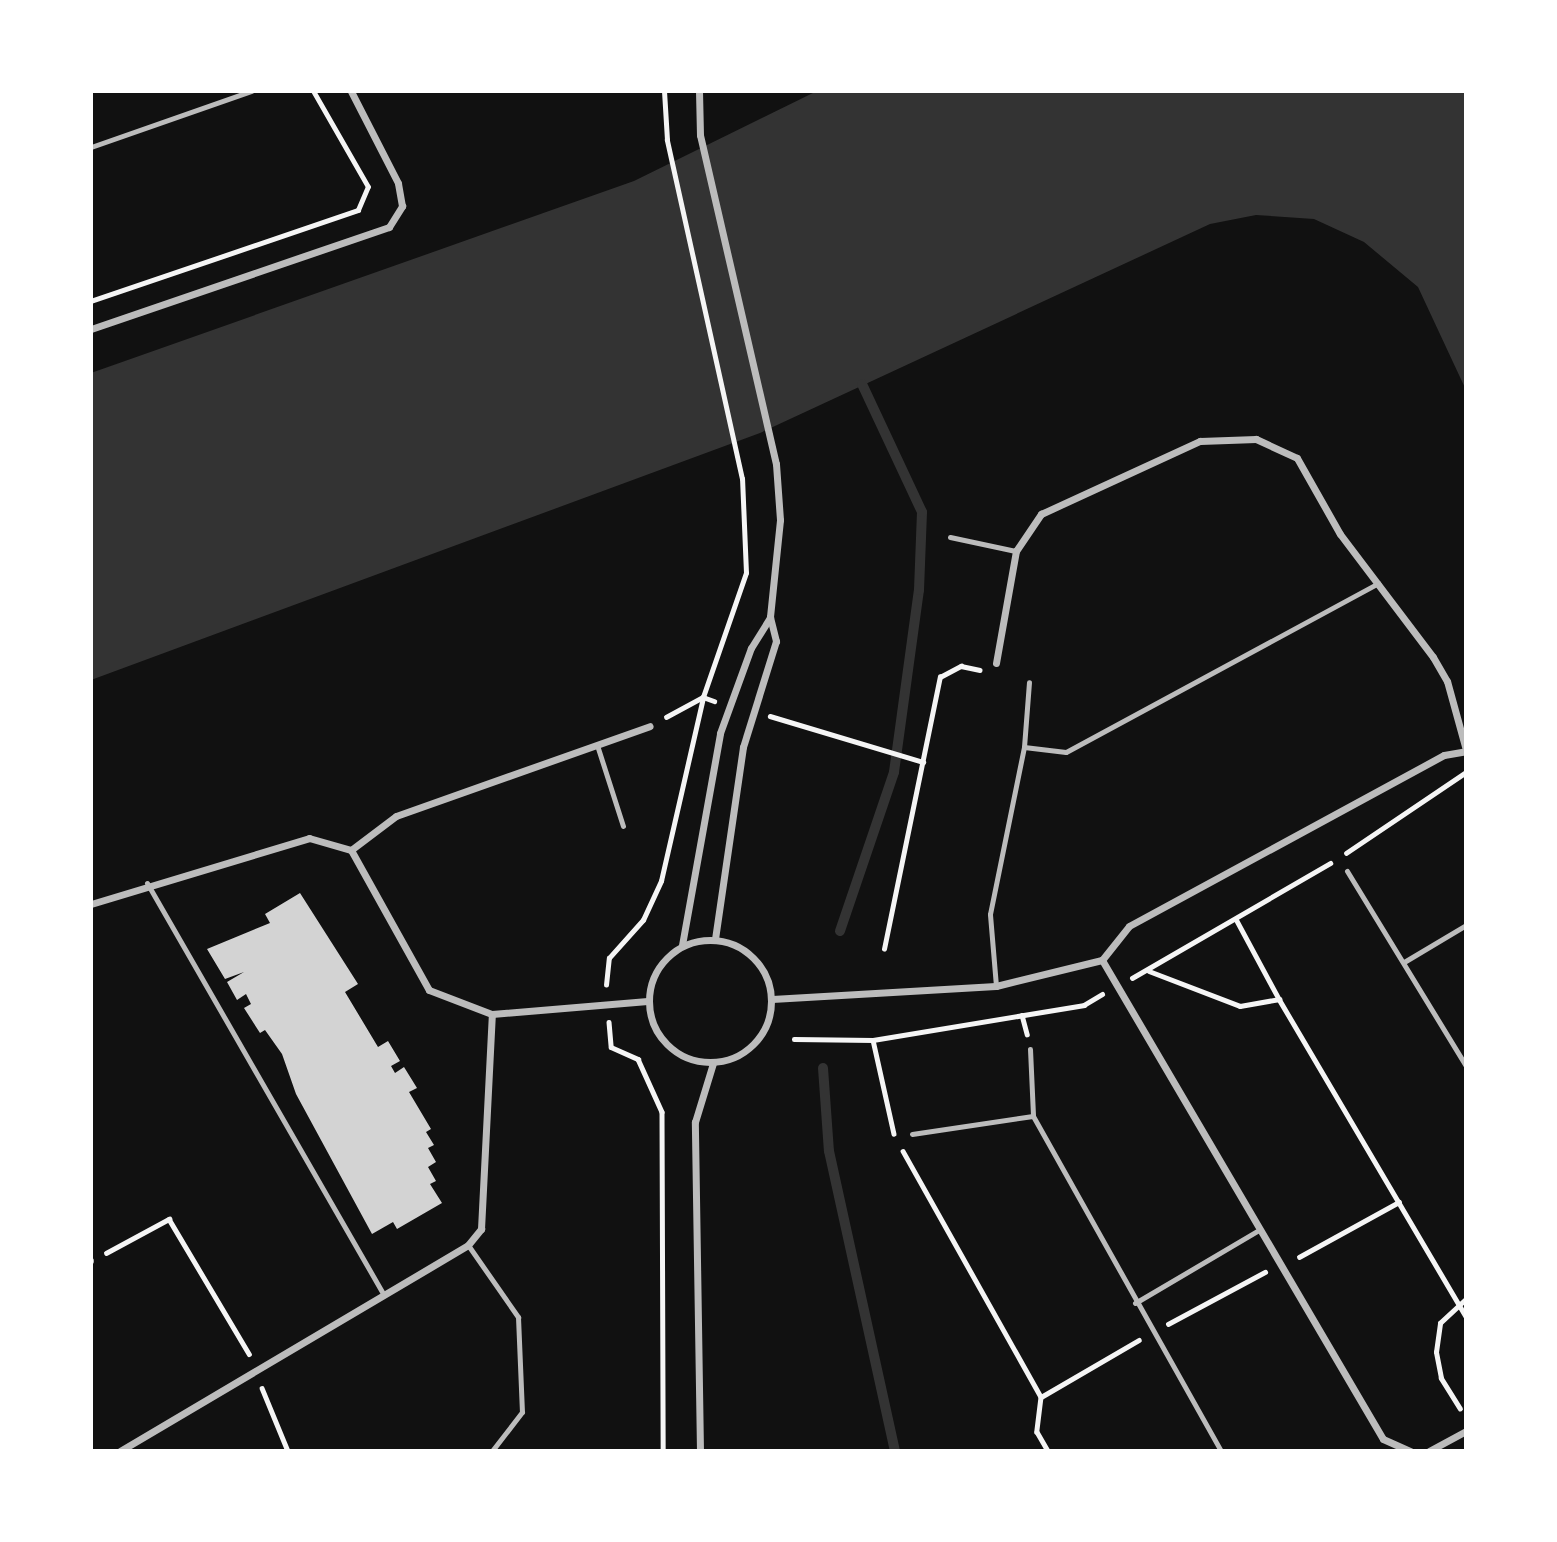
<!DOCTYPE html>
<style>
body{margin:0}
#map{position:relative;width:1557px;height:1542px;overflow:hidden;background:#111;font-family:Poppins,sans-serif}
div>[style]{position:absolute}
.water>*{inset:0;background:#333}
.stream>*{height:10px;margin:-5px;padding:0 5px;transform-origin:5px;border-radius:5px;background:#333}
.building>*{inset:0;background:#d3d3d3}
.path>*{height:4.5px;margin:-2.25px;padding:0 2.25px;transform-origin:2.25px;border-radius:2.25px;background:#f5f5f5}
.service>*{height:5px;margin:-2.5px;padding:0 2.5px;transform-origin:2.5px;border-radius:2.5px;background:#bcbcbc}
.minor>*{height:7px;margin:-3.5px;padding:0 3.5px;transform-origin:3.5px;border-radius:3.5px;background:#bcbcbc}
.minor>.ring{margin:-3.5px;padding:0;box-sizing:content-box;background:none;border:7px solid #bcbcbc;border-radius:50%}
span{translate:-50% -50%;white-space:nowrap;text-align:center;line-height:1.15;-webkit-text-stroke:5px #fff;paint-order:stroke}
.frame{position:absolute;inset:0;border:93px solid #fff;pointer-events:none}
</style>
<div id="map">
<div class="water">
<i style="clip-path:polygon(817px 91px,1466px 91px,1466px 390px,1418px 287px,1364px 242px,1314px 219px,1256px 215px,1210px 224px,760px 433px,91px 680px,91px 373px,634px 181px)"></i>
</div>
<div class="stream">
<i style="left:840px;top:931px;width:168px;rotate:-71.2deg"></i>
<i style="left:894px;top:772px;width:184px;rotate:-82.2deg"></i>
<i style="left:919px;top:590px;width:78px;rotate:-87.8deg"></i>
<i style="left:922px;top:512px;width:141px;rotate:-115.1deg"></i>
<i style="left:823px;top:1068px;width:83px;rotate:85.9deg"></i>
<i style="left:829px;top:1151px;width:307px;rotate:77.6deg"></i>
</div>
<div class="building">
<i style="clip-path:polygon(300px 893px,358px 984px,345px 992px,378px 1047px,388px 1041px,400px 1061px,391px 1066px,395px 1073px,404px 1067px,417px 1088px,409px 1092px,431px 1129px,426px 1132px,434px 1145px,428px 1148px,436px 1162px,428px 1167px,436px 1181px,430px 1184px,442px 1203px,397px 1229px,393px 1222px,372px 1234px,296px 1094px,282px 1054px,265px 1030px,260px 1033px,244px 1008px,251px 1004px,246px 994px,237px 1000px,227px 982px,244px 972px,225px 979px,207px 949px,270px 923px,265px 914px)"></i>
</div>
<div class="path">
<i style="left:91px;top:301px;width:282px;rotate:-18.8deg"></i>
<i style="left:358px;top:210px;width:25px;rotate:-67deg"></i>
<i style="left:368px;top:187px;width:111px;rotate:-119.8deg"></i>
<i style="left:770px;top:716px;width:160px;rotate:16.7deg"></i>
<i style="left:666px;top:717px;width:42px;rotate:-28.4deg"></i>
<i style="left:703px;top:697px;width:12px;rotate:20deg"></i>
<i style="left:1346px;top:853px;width:145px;rotate:-34deg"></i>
<i style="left:1236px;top:919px;width:91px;rotate:61.7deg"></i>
<i style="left:884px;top:949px;width:278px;rotate:-78.4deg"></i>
<i style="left:940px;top:677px;width:24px;rotate:-28deg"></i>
<i style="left:961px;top:666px;width:19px;rotate:12deg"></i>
<i style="left:1149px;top:971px;width:97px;rotate:21deg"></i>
<i style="left:1240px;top:1006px;width:40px;rotate:-10deg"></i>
<i style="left:1279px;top:999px;width:369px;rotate:59.5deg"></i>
<i style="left:1132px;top:978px;width:229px;rotate:-30.1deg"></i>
<i style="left:606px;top:985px;width:27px;rotate:-84deg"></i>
<i style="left:609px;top:958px;width:51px;rotate:-48.2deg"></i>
<i style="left:643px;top:920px;width:43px;rotate:-65.2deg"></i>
<i style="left:661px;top:881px;width:189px;rotate:-77.1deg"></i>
<i style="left:703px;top:697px;width:131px;rotate:-70.9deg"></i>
<i style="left:746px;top:573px;width:94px;rotate:-92.4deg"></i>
<i style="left:742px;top:479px;width:347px;rotate:-102.5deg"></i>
<i style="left:667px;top:140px;width:49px;rotate:-93.5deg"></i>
<i style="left:1022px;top:1015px;width:20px;rotate:75deg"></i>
<i style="left:609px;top:1022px;width:25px;rotate:85deg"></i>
<i style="left:611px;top:1047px;width:30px;rotate:24deg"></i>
<i style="left:638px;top:1059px;width:58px;rotate:65.6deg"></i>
<i style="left:662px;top:1112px;width:339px;rotate:89.8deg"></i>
<i style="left:794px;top:1039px;width:79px;rotate:0.7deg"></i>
<i style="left:873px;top:1040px;width:214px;rotate:-9.4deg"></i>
<i style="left:1084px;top:1005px;width:21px;rotate:-31deg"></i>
<i style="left:873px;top:1040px;width:96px;rotate:77.4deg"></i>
<i style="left:903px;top:1151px;width:282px;rotate:60.7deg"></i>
<i style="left:1041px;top:1397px;width:35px;rotate:97deg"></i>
<i style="left:1037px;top:1432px;width:22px;rotate:60deg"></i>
<i style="left:106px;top:1253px;width:72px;rotate:-28.4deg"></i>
<i style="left:169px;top:1219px;width:157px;rotate:59.3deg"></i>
<i style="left:1299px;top:1257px;width:114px;rotate:-28.8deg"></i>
<i style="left:1168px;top:1324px;width:110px;rotate:-28.2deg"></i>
<i style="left:262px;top:1388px;width:68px;rotate:67.6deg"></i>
<i style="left:1041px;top:1397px;width:113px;rotate:-30.2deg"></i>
<i style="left:1460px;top:1409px;width:36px;rotate:-122deg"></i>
<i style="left:1441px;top:1378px;width:26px;rotate:-101deg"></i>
<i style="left:1436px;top:1352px;width:29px;rotate:-82deg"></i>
<i style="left:1440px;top:1323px;width:35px;rotate:-43deg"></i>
</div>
<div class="service">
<i style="left:91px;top:147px;width:170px;rotate:-19.3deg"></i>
<i style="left:950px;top:537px;width:67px;rotate:12deg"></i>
<i style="left:597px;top:745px;width:85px;rotate:72.2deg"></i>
<i style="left:1024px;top:747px;width:42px;rotate:6.8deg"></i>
<i style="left:1066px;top:752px;width:355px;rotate:-28.4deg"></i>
<i style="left:1347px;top:871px;width:228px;rotate:58.6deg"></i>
<i style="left:147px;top:883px;width:474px;rotate:60.1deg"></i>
<i style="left:1404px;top:962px;width:72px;rotate:-30.8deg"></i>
<i style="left:996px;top:986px;width:72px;rotate:-94.8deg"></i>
<i style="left:990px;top:914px;width:170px;rotate:-78.5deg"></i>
<i style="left:1024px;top:747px;width:65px;rotate:-85.6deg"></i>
<i style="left:1030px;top:1049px;width:67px;rotate:87.4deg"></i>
<i style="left:1033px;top:1116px;width:384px;rotate:60.7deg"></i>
<i style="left:912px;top:1134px;width:122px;rotate:-8.5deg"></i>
<i style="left:468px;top:1245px;width:88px;rotate:55.2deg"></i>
<i style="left:518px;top:1317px;width:95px;rotate:87.6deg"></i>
<i style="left:522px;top:1412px;width:49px;rotate:127.6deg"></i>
<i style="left:91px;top:1261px;width:1px;rotate:-90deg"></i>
<i style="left:1135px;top:1303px;width:142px;rotate:-30.5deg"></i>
</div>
<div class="minor">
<i style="left:699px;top:91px;width:44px;rotate:88.7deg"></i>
<i style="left:700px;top:135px;width:338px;rotate:77deg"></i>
<i style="left:776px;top:464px;width:56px;rotate:85.9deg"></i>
<i style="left:780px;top:520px;width:98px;rotate:95.9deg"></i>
<i style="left:770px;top:617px;width:25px;rotate:76deg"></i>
<i style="left:776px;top:641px;width:111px;rotate:107.3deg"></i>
<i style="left:743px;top:747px;width:194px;rotate:98.3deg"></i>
<i style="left:91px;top:329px;width:315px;rotate:-18.9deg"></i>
<i style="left:389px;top:227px;width:25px;rotate:-58deg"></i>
<i style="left:402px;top:206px;width:23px;rotate:-100deg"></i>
<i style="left:398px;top:183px;width:103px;rotate:-117.1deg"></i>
<i style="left:996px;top:663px;width:114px;rotate:-79.9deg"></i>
<i style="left:1016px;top:551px;width:45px;rotate:-56deg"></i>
<i style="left:1041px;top:514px;width:175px;rotate:-24.7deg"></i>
<i style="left:1200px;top:441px;width:56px;rotate:-2deg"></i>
<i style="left:1256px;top:439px;width:45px;rotate:24.9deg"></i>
<i style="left:1297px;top:458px;width:87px;rotate:60.5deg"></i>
<i style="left:1340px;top:534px;width:154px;rotate:52.9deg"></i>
<i style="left:1433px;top:657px;width:28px;rotate:60deg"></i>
<i style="left:1447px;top:681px;width:72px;rotate:74.6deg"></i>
<i style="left:351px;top:850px;width:56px;rotate:-37.1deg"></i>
<i style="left:396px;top:816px;width:269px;rotate:-19.5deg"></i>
<i style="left:91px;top:904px;width:228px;rotate:-16.8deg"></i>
<i style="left:309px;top:838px;width:44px;rotate:15.9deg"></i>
<i style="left:351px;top:850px;width:160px;rotate:60.9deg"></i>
<i style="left:429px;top:990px;width:67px;rotate:20.9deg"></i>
<i style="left:492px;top:1014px;width:156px;rotate:-4.8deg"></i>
<i class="ring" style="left:649px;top:940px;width:115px;height:115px"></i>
<i style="left:682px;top:945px;width:215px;rotate:-79.8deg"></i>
<i style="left:720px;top:733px;width:90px;rotate:-70deg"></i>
<i style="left:751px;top:648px;width:36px;rotate:-58deg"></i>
<i style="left:1102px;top:960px;width:555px;rotate:59.6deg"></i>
<i style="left:1383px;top:1439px;width:30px;rotate:24deg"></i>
<i style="left:772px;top:999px;width:224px;rotate:-3.3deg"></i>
<i style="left:996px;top:986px;width:109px;rotate:-13.8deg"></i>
<i style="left:1102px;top:960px;width:43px;rotate:-51.5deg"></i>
<i style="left:1129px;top:926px;width:358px;rotate:-28.5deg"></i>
<i style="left:1444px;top:755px;width:22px;rotate:-10deg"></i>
<i style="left:120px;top:1451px;width:404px;rotate:-30.6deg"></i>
<i style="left:468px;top:1245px;width:21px;rotate:-51deg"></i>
<i style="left:481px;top:1229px;width:215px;rotate:-87.1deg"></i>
<i style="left:700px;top:1451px;width:329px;rotate:-90.9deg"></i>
<i style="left:695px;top:1122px;width:62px;rotate:-73deg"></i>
<i style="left:1429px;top:1451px;width:42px;rotate:-28.4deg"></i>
</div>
<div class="frame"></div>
</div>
